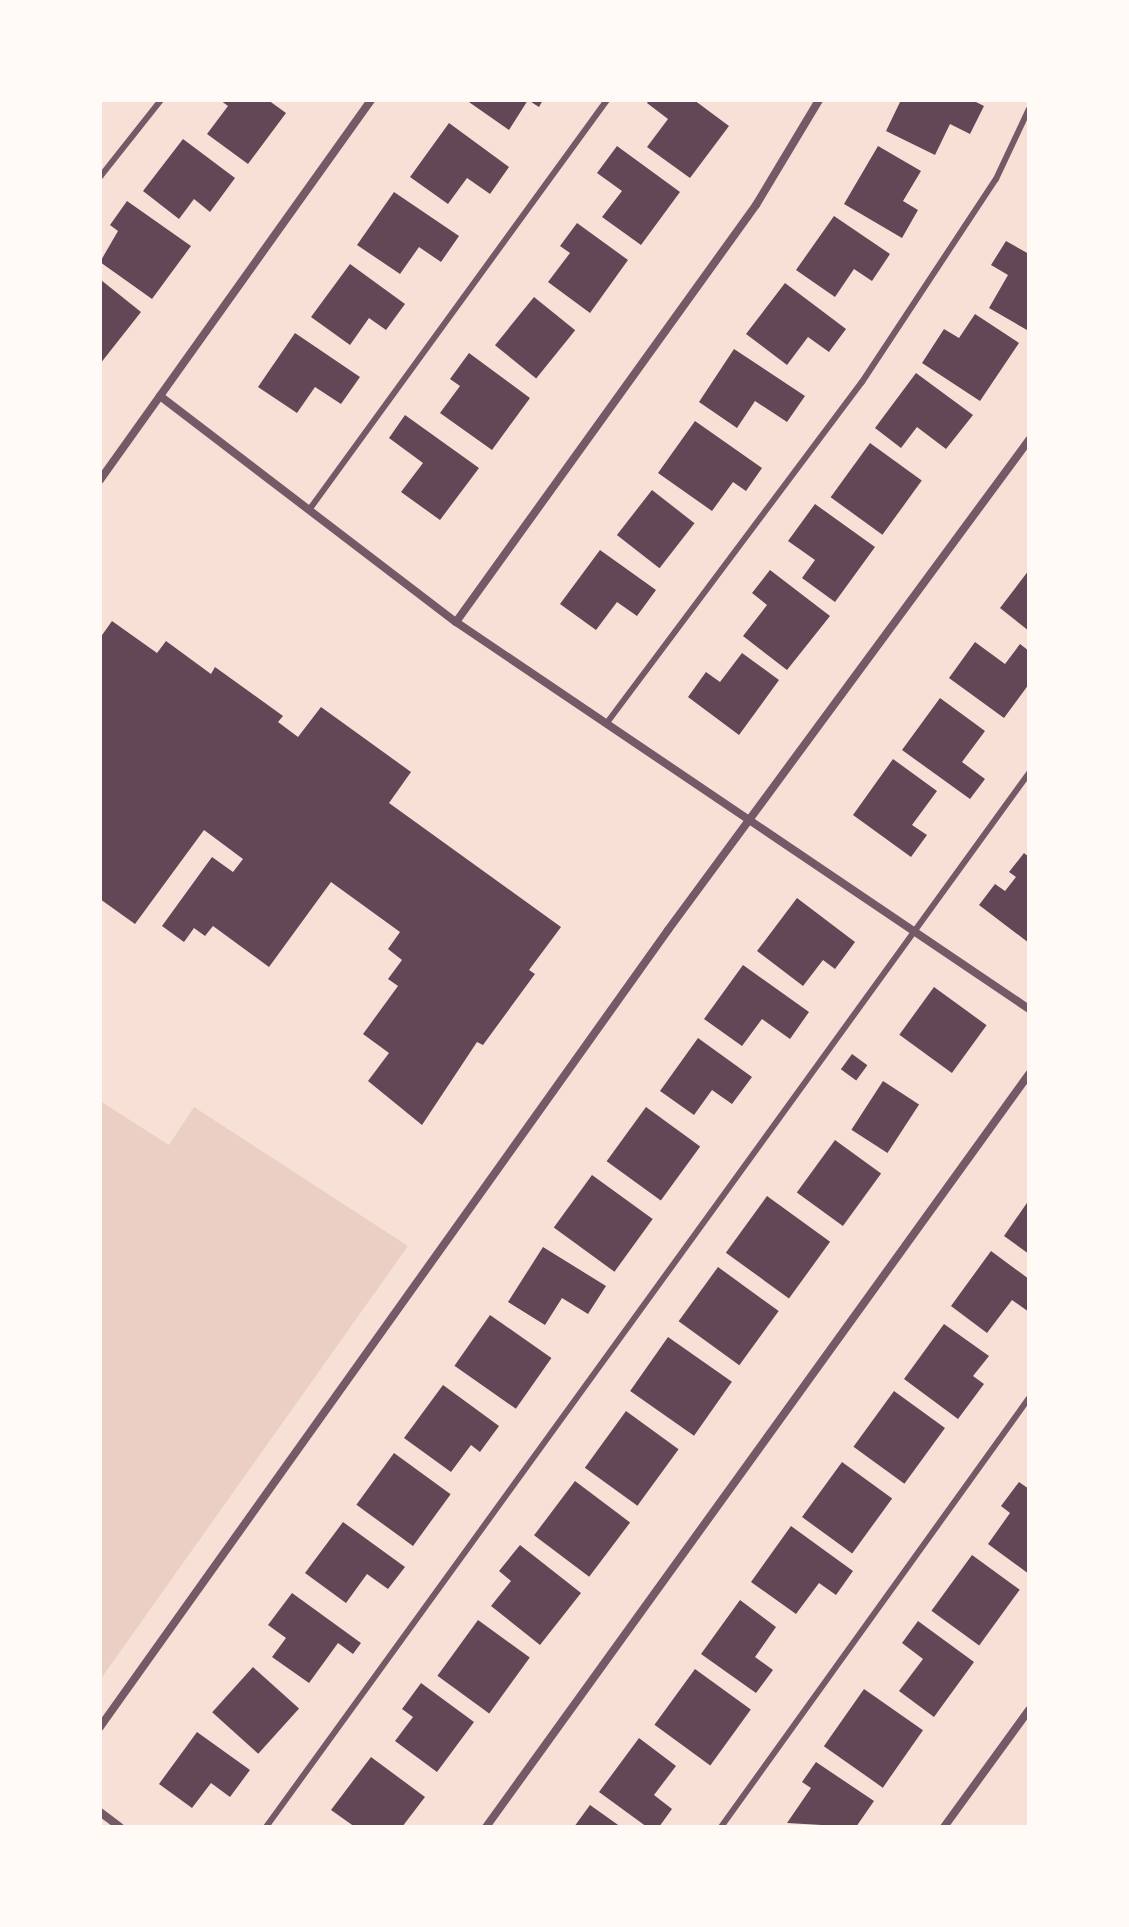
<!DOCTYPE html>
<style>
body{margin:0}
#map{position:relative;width:1129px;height:1927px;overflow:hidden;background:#f7e1d7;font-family:"PT Sans",sans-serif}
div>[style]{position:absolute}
.green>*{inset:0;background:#ebcfc5}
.building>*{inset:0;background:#644757;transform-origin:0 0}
.service>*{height:6px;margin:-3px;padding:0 3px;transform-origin:3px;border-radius:3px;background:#755966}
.minor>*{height:8px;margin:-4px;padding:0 4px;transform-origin:4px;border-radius:4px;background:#755966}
span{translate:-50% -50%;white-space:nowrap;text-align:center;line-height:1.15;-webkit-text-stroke:6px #fffaf5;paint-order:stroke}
.frame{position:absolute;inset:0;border:102px solid #fffaf5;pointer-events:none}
</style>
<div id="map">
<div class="green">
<i style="clip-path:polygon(100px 1101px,169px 1145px,194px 1107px,408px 1246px,100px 1680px)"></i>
</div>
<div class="building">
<i style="clip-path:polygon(220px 100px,268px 100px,286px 113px,248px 164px,207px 134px,228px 106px)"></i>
<i style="clip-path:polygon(466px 100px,543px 100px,539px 107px,528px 100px,509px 130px)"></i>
<i style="clip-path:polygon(649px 100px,694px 100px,729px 126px,690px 178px,647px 147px,668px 119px,647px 103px)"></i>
<i style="clip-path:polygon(901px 100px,972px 100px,984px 106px,970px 134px,950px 124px,935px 155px,886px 131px)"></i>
<i style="clip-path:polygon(449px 123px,509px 167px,490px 194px,467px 178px,448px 204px,410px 177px)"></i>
<i style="clip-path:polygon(183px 139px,235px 178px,210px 212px,194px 199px,179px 219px,143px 191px)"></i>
<i style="clip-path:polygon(617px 146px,680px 192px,641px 245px,602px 217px,622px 191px,597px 173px)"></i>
<i style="clip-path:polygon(878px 146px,921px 171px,903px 201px,918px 210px,902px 238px,844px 204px)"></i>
<i style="clip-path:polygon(394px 192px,459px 236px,441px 262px,419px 247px,400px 274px,357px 245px)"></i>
<i style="clip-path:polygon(127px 201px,191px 246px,152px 299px,100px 262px,118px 231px,110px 225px)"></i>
<i style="clip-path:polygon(834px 216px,890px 254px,872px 281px,854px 269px,835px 297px,796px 270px)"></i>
<i style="clip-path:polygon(577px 223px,628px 260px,590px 313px,548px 282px,570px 253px,560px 246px)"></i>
<i style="clip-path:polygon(1006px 241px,1029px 254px,1027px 330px,989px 308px,1008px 275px,991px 265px)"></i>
<i style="clip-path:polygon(350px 264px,405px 304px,386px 330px,369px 318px,350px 345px,311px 317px)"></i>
<i style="clip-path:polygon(101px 280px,141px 312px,100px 364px,100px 282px)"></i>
<i style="clip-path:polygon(785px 283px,846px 329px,829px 352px,808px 337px,787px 365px,746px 334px)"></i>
<i style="left:534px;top:297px;width:53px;height:62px;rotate:39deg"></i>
<i style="clip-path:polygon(975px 314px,1019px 343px,980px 401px,922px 363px,944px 329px,959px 338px)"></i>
<i style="clip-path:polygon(295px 333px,360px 377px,341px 404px,315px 387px,297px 413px,258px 387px)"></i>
<i style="clip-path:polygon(734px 349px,805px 396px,787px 422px,755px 401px,737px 428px,699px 402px)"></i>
<i style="clip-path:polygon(469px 353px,530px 398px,492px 450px,440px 413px,460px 386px,450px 379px)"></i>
<i style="clip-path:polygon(916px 373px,973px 415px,946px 449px,917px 427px,901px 448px,875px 428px)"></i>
<i style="clip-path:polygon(405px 415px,479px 468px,440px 520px,401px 492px,423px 463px,389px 438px)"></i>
<i style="clip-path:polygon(695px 421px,762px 468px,746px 491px,733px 482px,712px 511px,658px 473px)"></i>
<i style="left:870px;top:443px;width:64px;height:67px;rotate:36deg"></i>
<i style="left:652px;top:490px;width:54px;height:57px;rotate:38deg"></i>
<i style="clip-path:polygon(815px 504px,875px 547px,835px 602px,802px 578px,815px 560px,788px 541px)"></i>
<i style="clip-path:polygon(600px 550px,656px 590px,637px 616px,617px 602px,596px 630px,560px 604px)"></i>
<i style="clip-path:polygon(770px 570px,830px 616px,787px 670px,743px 636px,767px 605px,752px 593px)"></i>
<i style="clip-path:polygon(1029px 570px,1029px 631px,1000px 608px)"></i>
<i style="clip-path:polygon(112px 621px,157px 653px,166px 641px,211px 674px,215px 667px,283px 716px,278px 722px,298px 737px,321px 707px,411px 772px,389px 803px,561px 927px,529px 970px,535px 974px,483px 1045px,477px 1042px,422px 1125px,368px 1081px,389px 1053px,363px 1034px,398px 986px,388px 979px,402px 960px,388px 949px,400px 932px,331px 882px,269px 967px,213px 926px,205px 936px,194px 928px,184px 942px,162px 926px,212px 857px,233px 872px,243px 859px,204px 830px,135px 924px,100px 899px,100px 638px)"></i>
<i style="clip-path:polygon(975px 642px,1005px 664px,1020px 644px,1029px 651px,1029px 684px,1004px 718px,949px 678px)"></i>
<i style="clip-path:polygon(742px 653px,779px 680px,739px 735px,688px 697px,706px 672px,720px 682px)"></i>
<i style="clip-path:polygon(940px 698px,985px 731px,962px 762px,985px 779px,970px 799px,902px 750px)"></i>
<i style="clip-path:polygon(893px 759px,937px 791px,912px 825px,927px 835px,911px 857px,853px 815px)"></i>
<i style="clip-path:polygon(1024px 853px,1029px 857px,1029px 943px,979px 905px,995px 884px,1005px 891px,1016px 877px,1009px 872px)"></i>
<i style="clip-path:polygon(797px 898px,855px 942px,835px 969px,823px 960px,803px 986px,757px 951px)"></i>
<i style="clip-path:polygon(743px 965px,809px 1012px,790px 1039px,762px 1019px,742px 1046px,704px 1019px)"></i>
<i style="left:934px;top:987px;width:65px;height:59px;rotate:36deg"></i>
<i style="clip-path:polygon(698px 1038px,752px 1077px,732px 1104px,712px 1090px,694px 1115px,660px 1091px)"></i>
<i style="left:852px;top:1054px;width:19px;height:19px;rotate:36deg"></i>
<i style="left:883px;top:1081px;width:43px;height:58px;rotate:33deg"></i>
<i style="left:646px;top:1107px;width:67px;height:67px;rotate:36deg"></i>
<i style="left:835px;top:1140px;width:57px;height:65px;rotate:36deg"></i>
<i style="left:592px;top:1175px;width:75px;height:65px;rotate:36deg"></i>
<i style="left:767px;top:1196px;width:78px;height:70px;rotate:36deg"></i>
<i style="clip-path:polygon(1029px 1200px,1029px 1254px,1004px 1236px)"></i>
<i style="clip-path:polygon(543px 1247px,606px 1286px,588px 1314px,562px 1298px,545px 1325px,508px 1302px)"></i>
<i style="clip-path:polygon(991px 1251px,1029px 1279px,1029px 1312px,1012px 1300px,987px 1333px,951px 1306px)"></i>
<i style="left:718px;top:1267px;width:75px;height:67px;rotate:36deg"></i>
<i style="left:490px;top:1315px;width:75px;height:62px;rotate:35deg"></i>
<i style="clip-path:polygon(944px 1324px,989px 1356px,973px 1376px,984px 1384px,958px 1419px,904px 1379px)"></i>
<i style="left:668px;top:1337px;width:78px;height:66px;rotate:35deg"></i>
<i style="clip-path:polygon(443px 1385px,499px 1426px,480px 1452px,471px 1445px,451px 1472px,404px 1438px)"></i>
<i style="left:894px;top:1391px;width:63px;height:69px;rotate:36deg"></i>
<i style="left:626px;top:1411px;width:65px;height:70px;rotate:36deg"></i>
<i style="left:394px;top:1453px;width:70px;height:64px;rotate:36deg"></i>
<i style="left:842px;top:1462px;width:62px;height:68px;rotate:36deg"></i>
<i style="left:575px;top:1481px;width:69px;height:68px;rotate:37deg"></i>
<i style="clip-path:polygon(1019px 1482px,1029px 1489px,1029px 1574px,988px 1544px,1010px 1513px,1001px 1506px)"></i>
<i style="clip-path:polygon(343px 1522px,405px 1567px,388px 1589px,367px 1574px,346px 1603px,305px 1573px)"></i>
<i style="clip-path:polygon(791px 1526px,853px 1571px,836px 1595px,819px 1583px,796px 1614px,751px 1582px)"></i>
<i style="clip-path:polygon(520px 1545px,581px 1593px,540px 1645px,491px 1606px,511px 1581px,499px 1571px)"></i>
<i style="left:972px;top:1555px;width:59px;height:69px;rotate:36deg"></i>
<i style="clip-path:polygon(292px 1593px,361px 1643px,353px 1654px,338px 1643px,309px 1683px,272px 1657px,286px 1638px,268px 1625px)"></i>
<i style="clip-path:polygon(740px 1600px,776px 1627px,755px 1657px,773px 1670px,756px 1693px,701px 1654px)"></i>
<i style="left:478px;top:1620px;width:64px;height:69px;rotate:36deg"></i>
<i style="clip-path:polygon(918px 1621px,974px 1662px,934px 1717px,899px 1691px,923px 1659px,902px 1643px)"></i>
<i style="left:253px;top:1667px;width:62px;height:61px;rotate:42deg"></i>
<i style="left:695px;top:1669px;width:69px;height:69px;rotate:36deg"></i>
<i style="clip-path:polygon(421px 1683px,474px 1722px,437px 1772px,395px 1741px,413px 1717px,402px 1709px)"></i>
<i style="left:864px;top:1689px;width:72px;height:70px;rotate:35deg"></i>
<i style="clip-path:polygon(197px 1732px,250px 1770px,230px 1797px,211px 1783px,192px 1808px,159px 1784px)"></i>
<i style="clip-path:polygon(639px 1738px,676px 1766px,654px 1795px,672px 1809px,659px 1827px,647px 1827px,599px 1792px)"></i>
<i style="clip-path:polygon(371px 1757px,425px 1797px,402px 1827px,355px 1827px,331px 1810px)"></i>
<i style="clip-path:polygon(816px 1762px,874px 1801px,856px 1827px,787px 1823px,811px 1788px,802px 1782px)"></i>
<i style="clip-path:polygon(590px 1805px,621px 1827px,574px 1827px)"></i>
</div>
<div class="service">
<i style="left:100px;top:177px;width:98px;rotate:-51.6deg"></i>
<i style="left:309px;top:510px;width:507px;rotate:-53.99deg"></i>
<i style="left:606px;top:724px;width:427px;rotate:-53.2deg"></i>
<i style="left:862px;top:382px;width:243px;rotate:-56.6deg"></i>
<i style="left:996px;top:179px;width:77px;rotate:-64.8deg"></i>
<i style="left:266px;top:1827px;width:1301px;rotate:-54.1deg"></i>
<i style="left:721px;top:1827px;width:528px;rotate:-54.32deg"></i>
</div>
<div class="minor">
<i style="left:160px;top:396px;width:372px;rotate:37.4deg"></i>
<i style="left:456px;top:622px;width:691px;rotate:34.03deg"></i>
<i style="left:100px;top:480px;width:467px;rotate:-54.5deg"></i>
<i style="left:456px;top:622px;width:514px;rotate:-54.27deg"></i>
<i style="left:756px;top:205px;width:122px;rotate:-59deg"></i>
<i style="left:100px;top:1727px;width:979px;rotate:-54.52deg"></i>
<i style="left:668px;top:930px;width:609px;rotate:-53.62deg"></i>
<i style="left:100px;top:1812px;width:25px;rotate:37deg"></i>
<i style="left:486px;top:1827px;width:928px;rotate:-54.2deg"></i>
<i style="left:944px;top:1827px;width:145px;rotate:-54deg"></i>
</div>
<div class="frame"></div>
</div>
